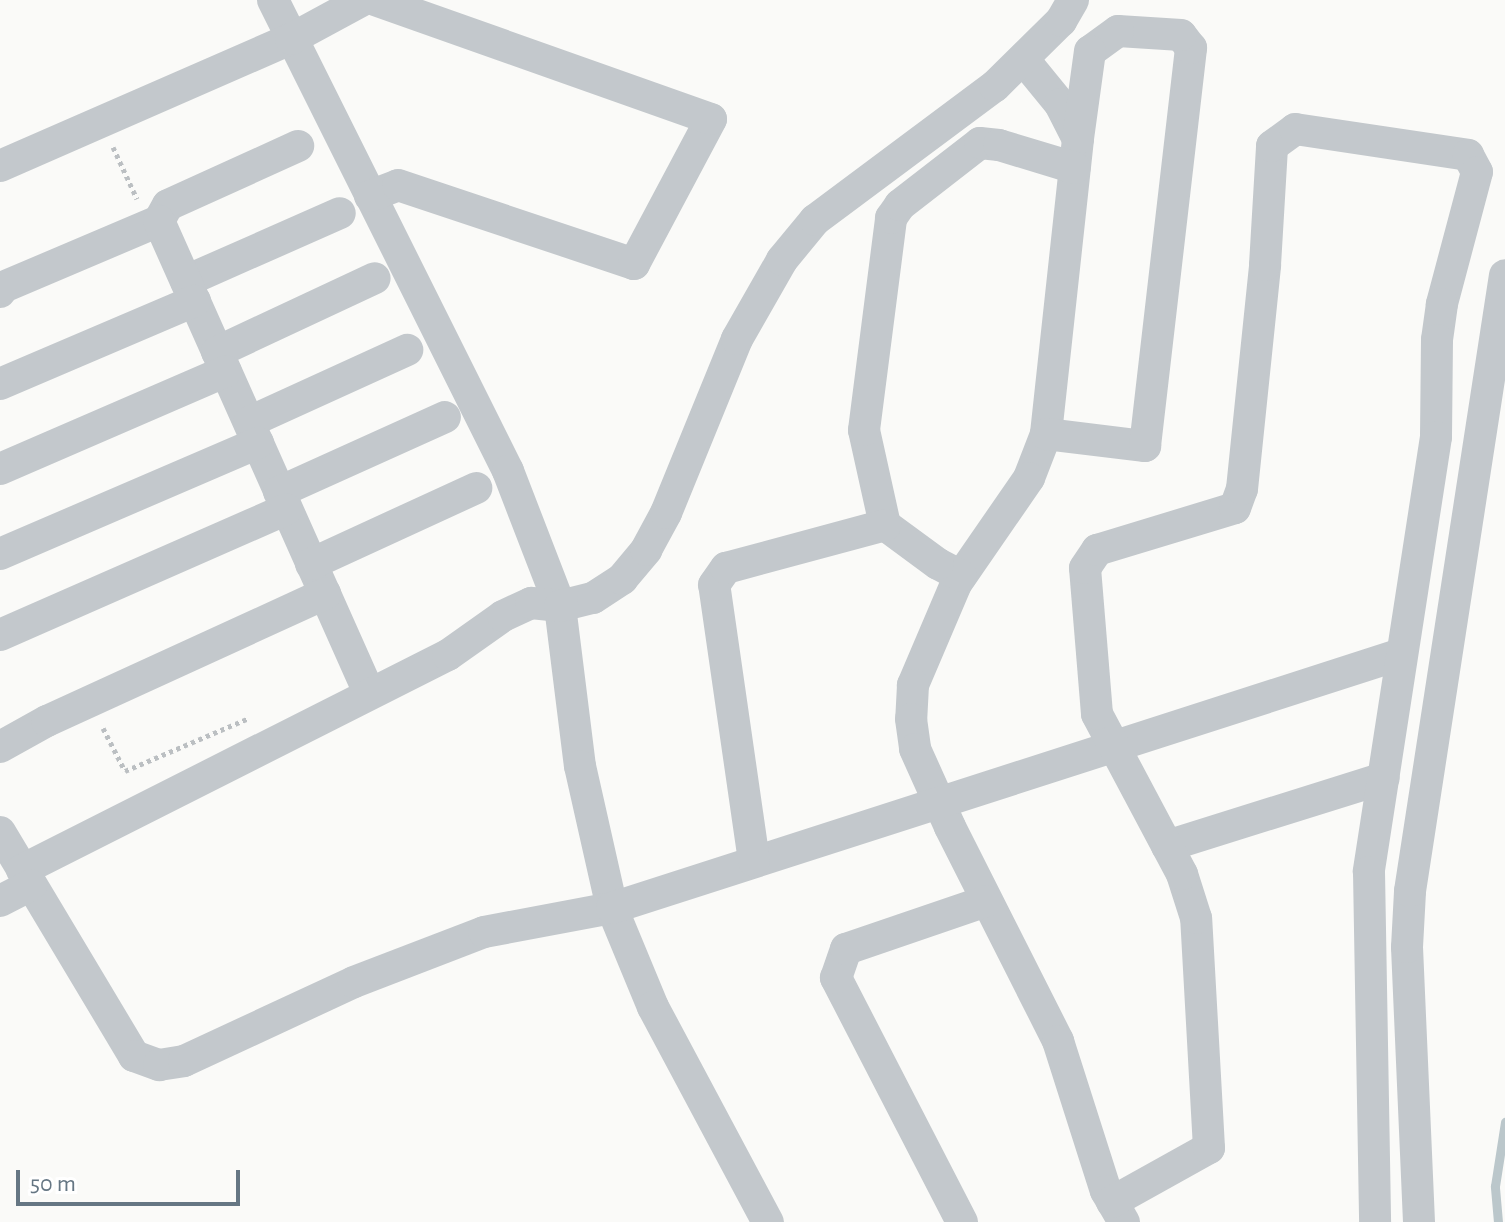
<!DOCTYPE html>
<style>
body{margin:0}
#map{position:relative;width:1505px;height:1222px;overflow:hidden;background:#fafaf8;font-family:"Alegreya Sans",sans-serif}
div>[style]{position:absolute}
.stream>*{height:9px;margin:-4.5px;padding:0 4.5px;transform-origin:4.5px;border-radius:4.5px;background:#bbc7cb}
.path>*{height:5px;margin-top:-2.5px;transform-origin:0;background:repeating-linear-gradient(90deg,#bbbfc2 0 4px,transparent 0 8px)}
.minor>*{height:32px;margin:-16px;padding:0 16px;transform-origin:16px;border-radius:16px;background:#c3c8cc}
span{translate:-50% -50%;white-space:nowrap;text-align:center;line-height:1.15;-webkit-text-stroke:8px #fff;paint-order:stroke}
.scale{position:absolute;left:16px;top:1170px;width:224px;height:36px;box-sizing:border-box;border:4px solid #657683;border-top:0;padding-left:10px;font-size:24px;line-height:28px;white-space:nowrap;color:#657683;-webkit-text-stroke:6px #fff;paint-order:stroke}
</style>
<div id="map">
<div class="stream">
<i style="left:1498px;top:1222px;width:36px;rotate:-95deg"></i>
<i style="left:1495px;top:1186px;width:65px;rotate:-81.1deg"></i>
</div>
<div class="path">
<i style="left:113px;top:147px;width:57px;rotate:65.2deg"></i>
<i style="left:103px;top:728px;width:48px;rotate:62.9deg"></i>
<i style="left:125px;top:771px;width:133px;rotate:-23.1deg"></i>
</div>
<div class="minor">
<i style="left:273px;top:0;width:526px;rotate:63.48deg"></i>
<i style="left:508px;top:471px;width:145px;rotate:68.9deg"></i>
<i style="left:560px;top:606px;width:161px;rotate:82.9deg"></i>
<i style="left:580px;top:766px;width:146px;rotate:77.3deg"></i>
<i style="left:612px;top:908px;width:107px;rotate:67.5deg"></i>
<i style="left:653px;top:1007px;width:244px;rotate:61.9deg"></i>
<i style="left:1024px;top:60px;width:57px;rotate:50.7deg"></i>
<i style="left:1060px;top:104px;width:39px;rotate:63deg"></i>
<i style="left:1078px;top:139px;width:297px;rotate:96.2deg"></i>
<i style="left:1046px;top:434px;width:47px;rotate:111.1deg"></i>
<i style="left:1029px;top:478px;width:129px;rotate:124.6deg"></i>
<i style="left:956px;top:584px;width:110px;rotate:113.1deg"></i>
<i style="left:913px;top:685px;width:34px;rotate:93deg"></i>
<i style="left:911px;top:719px;width:30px;rotate:82deg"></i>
<i style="left:915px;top:749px;width:85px;rotate:65.8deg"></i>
<i style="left:950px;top:827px;width:240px;rotate:63.2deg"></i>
<i style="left:1058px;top:1041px;width:157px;rotate:72.3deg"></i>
<i style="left:1106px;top:1191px;width:36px;rotate:60deg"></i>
<i style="left:0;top:166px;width:318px;rotate:-23.6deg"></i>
<i style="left:291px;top:39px;width:82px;rotate:-28.4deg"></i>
<i style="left:370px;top:196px;width:30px;rotate:-21deg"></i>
<i style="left:398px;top:185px;width:249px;rotate:18.5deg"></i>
<i style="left:634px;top:264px;width:164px;rotate:-62deg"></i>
<i style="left:711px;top:119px;width:356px;rotate:-160.5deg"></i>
<i style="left:159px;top:221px;width:18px;rotate:-61deg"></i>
<i style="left:168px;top:205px;width:143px;rotate:-24.4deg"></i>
<i style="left:186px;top:281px;width:168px;rotate:-23.8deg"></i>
<i style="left:0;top:292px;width:4px;rotate:-76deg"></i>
<i style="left:1px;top:288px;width:172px;rotate:-23deg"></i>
<i style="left:159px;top:221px;width:517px;rotate:66.01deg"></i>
<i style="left:217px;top:352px;width:174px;rotate:-25.1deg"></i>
<i style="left:0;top:384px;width:212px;rotate:-23.1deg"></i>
<i style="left:249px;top:422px;width:174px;rotate:-24.5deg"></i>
<i style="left:1046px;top:434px;width:100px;rotate:6.9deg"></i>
<i style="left:1145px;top:446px;width:401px;rotate:-83.4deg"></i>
<i style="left:1191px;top:48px;width:16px;rotate:-128deg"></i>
<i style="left:1181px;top:35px;width:63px;rotate:-176.4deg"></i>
<i style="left:1118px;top:31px;width:34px;rotate:144deg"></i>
<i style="left:1090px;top:51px;width:89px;rotate:97.8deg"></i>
<i style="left:0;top:469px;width:246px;rotate:-23.4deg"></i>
<i style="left:279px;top:492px;width:182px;rotate:-24.3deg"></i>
<i style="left:0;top:554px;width:281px;rotate:-23.3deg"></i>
<i style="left:311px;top:564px;width:182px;rotate:-24.7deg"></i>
<i style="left:961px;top:576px;width:26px;rotate:-152deg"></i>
<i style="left:938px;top:564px;width:66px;rotate:-143.7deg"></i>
<i style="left:885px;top:525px;width:97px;rotate:-102.5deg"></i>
<i style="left:864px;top:430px;width:214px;rotate:-82.7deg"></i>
<i style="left:891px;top:218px;width:16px;rotate:-55deg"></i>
<i style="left:900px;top:205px;width:101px;rotate:-37.8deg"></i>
<i style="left:980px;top:143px;width:19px;rotate:6deg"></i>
<i style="left:999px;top:145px;width:79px;rotate:16.8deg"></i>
<i style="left:0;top:635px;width:313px;rotate:-23.7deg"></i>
<i style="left:0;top:747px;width:54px;rotate:-29deg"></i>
<i style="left:47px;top:721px;width:306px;rotate:-24.6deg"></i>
<i style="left:0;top:832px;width:261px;rotate:59.1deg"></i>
<i style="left:134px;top:1056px;width:27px;rotate:20deg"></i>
<i style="left:159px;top:1065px;width:25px;rotate:-9deg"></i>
<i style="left:184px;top:1061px;width:187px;rotate:-24.9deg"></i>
<i style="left:354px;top:982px;width:139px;rotate:-21deg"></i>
<i style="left:484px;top:932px;width:130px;rotate:-10.6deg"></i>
<i style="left:612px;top:908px;width:829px;rotate:-17.84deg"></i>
<i style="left:1167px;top:846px;width:227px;rotate:-17.4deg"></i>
<i style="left:754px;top:861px;width:279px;rotate:-98.2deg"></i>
<i style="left:714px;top:585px;width:21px;rotate:-55deg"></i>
<i style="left:726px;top:568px;width:165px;rotate:-15.1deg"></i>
<i style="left:22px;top:870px;width:477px;rotate:-26.8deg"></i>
<i style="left:448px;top:655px;width:67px;rotate:-35.3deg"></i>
<i style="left:503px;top:616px;width:31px;rotate:-25deg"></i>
<i style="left:531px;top:603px;width:29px;rotate:6deg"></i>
<i style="left:560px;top:606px;width:34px;rotate:-14deg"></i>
<i style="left:593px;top:598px;width:35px;rotate:-33deg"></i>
<i style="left:622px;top:579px;width:38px;rotate:-50deg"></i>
<i style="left:646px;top:550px;width:42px;rotate:-61.6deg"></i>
<i style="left:666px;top:513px;width:188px;rotate:-67.8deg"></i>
<i style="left:737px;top:339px;width:91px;rotate:-60.3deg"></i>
<i style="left:782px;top:260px;width:52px;rotate:-50.5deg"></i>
<i style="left:815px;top:220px;width:224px;rotate:-36.7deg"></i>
<i style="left:995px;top:86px;width:93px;rotate:-44.6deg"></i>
<i style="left:1061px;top:21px;width:24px;rotate:-60deg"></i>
<i style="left:0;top:901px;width:35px;rotate:-27deg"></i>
<i style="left:1112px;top:1202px;width:111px;rotate:-29.1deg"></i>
<i style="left:1209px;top:1148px;width:230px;rotate:-93.2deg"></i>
<i style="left:1196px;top:918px;width:46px;rotate:-107.7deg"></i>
<i style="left:1182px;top:874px;width:181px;rotate:-118deg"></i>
<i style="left:1097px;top:714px;width:146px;rotate:-94.7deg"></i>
<i style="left:1085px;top:568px;width:22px;rotate:-56deg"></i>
<i style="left:1097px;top:550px;width:144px;rotate:-16.9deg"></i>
<i style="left:1235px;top:508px;width:20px;rotate:-70deg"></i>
<i style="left:1242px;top:489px;width:225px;rotate:-84.1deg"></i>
<i style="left:1265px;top:265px;width:119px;rotate:-86.6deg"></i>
<i style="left:1272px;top:146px;width:29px;rotate:-36deg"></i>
<i style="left:1295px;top:129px;width:175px;rotate:8.5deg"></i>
<i style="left:1468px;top:155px;width:19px;rotate:62deg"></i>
<i style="left:1477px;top:172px;width:137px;rotate:104.9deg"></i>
<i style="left:1442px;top:304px;width:36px;rotate:98deg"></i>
<i style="left:1437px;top:340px;width:97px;rotate:90.6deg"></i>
<i style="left:1436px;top:437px;width:440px;rotate:98.8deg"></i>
<i style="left:1369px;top:872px;width:350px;rotate:89deg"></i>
<i style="left:962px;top:1222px;width:275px;rotate:-117.3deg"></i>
<i style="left:836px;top:978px;width:31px;rotate:-71deg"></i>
<i style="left:846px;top:949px;width:148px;rotate:-18.9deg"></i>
<i style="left:1419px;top:1222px;width:275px;rotate:-92.5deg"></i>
<i style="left:1407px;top:947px;width:56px;rotate:-86.9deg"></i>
<i style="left:1410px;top:891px;width:623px;rotate:-81.23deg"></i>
</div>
<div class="scale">50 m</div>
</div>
